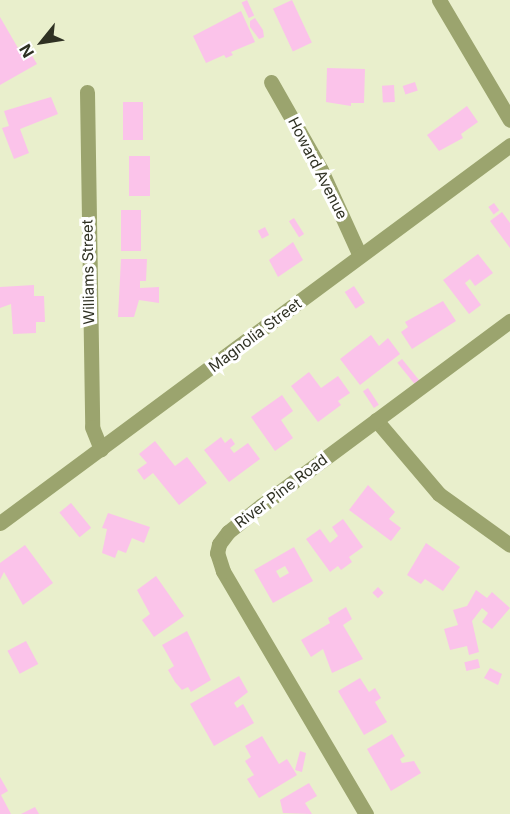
<!DOCTYPE html>
<style>
body{margin:0}
#map{position:relative;width:510px;height:814px;overflow:hidden;background:#e9efcc;font-family:Inter,sans-serif}
div>[style]{position:absolute}
.building>*{inset:0;background:#fbc3ea;transform-origin:0 0}
.minor>*{height:15px;margin:-7.5px;padding:0 7.5px;transform-origin:7.5px;border-radius:7.5px;background:#9ba46e}
.tertiary>*{height:15px;margin:-7.5px;padding:0 7.5px;transform-origin:7.5px;border-radius:7.5px;background:#9ba46e}
span{translate:-50% -50%;white-space:nowrap;text-align:center;line-height:1.15;-webkit-text-stroke:6px #fff;paint-order:stroke}
.street-label{font-size:15px;color:#2f3123}
.north{position:absolute;left:12px;top:12px;width:60px;height:60px;-webkit-text-stroke:4px #fff;paint-order:stroke;rotate:240deg;font-size:16px;font-weight:700;line-height:24px;text-align:center;color:#2f3123}
.north::after{content:'';display:block;margin:auto;width:21px;height:27px;background:#2f3123;clip-path:polygon(50% 0,100% 100%,50% 72%,0 100%)}
</style>
<div id="map">
<div class="building">
<i style="left:247px;top:0;width:17px;height:6px;rotate:65deg"></i>
<i style="left:292px;top:0;width:47px;height:21px;rotate:65deg"></i>
<i style="clip-path:polygon(241px 11px,255px 42px,231px 52px,233px 55px,226px 58px,224px 55px,206px 63px,193px 36px)"></i>
<i style="clip-path:polygon(0 17px,18px 48px,25px 44px,37px 64px,0 85px)"></i>
<i style="clip-path:polygon(255px 18px,263px 30px,264px 37px,259px 39px,250px 27px,250px 21px)"></i>
<i style="clip-path:polygon(327px 68px,365px 69px,364px 103px,351px 103px,351px 106px,326px 102px)"></i>
<i style="left:415px;top:82px;width:9px;height:13px;rotate:72deg"></i>
<i style="left:394px;top:85px;width:17px;height:12px;rotate:87deg"></i>
<i style="clip-path:polygon(51px 97px,58px 114px,20px 129px,29px 153px,14px 159px,2px 128px,9px 126px,4px 111px)"></i>
<i style="left:123px;top:102px;width:20px;height:38px"></i>
<i style="clip-path:polygon(467px 106px,478px 122px,461px 134px,463px 138px,439px 151px,427px 135px)"></i>
<i style="left:129px;top:156px;width:21px;height:40px"></i>
<i style="left:494px;top:203px;width:9px;height:7px;rotate:54deg"></i>
<i style="left:121px;top:210px;width:20px;height:41px"></i>
<i style="clip-path:polygon(502px 212px,510px 223px,510px 248px,490px 221px)"></i>
<i style="left:294px;top:218px;width:19px;height:6px;rotate:58deg"></i>
<i style="left:265px;top:227px;width:9px;height:8px;rotate:63deg"></i>
<i style="clip-path:polygon(293px 242px,303px 260px,278px 277px,269px 260px)"></i>
<i style="clip-path:polygon(478px 254px,493px 273px,475px 286px,470px 279px,465px 283px,481px 305px,469px 314px,443px 280px)"></i>
<i style="clip-path:polygon(121px 259px,147px 259px,146px 281px,140px 281px,140px 288px,159px 287px,159px 303px,139px 300px,134px 317px,118px 317px)"></i>
<i style="clip-path:polygon(34px 285px,34px 296px,44px 296px,45px 322px,36px 322px,36px 333px,13px 334px,11px 304px,0 308px,0 287px)"></i>
<i style="left:354px;top:286px;width:20px;height:11px;rotate:57deg"></i>
<i style="clip-path:polygon(443px 301px,456px 321px,412px 349px,401px 332px,408px 327px,405px 322px)"></i>
<i style="clip-path:polygon(371px 335px,379px 346px,388px 338px,400px 354px,360px 385px,340px 359px)"></i>
<i style="left:402px;top:359px;width:28px;height:6px;rotate:51deg"></i>
<i style="clip-path:polygon(309px 372px,321px 388px,338px 376px,350px 393px,338px 401px,341px 405px,318px 422px,291px 386px)"></i>
<i style="left:368px;top:388px;width:20px;height:6px;rotate:57deg"></i>
<i style="clip-path:polygon(282px 395px,293px 411px,281px 420px,293px 438px,275px 451px,251px 417px)"></i>
<i style="clip-path:polygon(221px 437px,225px 443px,231px 438px,235px 444px,230px 448px,234px 453px,248px 443px,260px 459px,229px 482px,204px 450px)"></i>
<i style="clip-path:polygon(155px 441px,175px 466px,187px 457px,207px 483px,179px 505px,153px 473px,144px 480px,137px 470px,147px 463px,139px 454px)"></i>
<i style="clip-path:polygon(368px 485px,395px 512px,389px 519px,401px 528px,391px 541px,349px 510px)"></i>
<i style="left:71px;top:503px;width:32px;height:15px;rotate:51deg"></i>
<i style="clip-path:polygon(108px 513px,150px 527px,144px 543px,132px 538px,126px 553px,118px 550px,115px 558px,102px 553px,107px 529px,102px 528px)"></i>
<i style="clip-path:polygon(343px 519px,363px 547px,349px 557px,352px 562px,341px 570px,338px 566px,330px 572px,306px 539px,320px 529px,330px 543px,338px 536px,332px 527px)"></i>
<i style="clip-path:polygon(426px 543px,460px 567px,443px 591px,425px 579px,421px 584px,407px 575px)"></i>
<i style="clip-path:polygon(25px 545px,53px 583px,23px 605px,4px 572px,0 580px,0 563px)"></i>
<i style="clip-path:polygon(evenodd,294px 547px,313px 581px,273px 603px,254px 570px,294px 547px,285px 566px,289px 573px,280px 578px,276px 571px,285px 566px)"></i>
<i style="clip-path:polygon(156px 576px,184px 616px,154px 637px,142px 620px,150px 614px,137px 590px)"></i>
<i style="left:378px;top:587px;width:8px;height:8px;rotate:45deg"></i>
<i style="clip-path:polygon(476px 590px,487px 598px,492px 592px,510px 608px,492px 629px,482px 622px,488px 613px,482px 608px,472px 621px,479px 652px,469px 655px,467px 646px,450px 650px,444px 629px,458px 625px,453px 610px,467px 606px)"></i>
<i style="clip-path:polygon(346px 607px,352px 619px,343px 625px,363px 659px,332px 673px,323px 649px,311px 657px,301px 640px,330px 623px,328px 618px)"></i>
<i style="clip-path:polygon(187px 631px,211px 680px,191px 692px,188px 687px,182px 690px,175px 682px,168px 670px,174px 666px,162px 645px)"></i>
<i style="left:26px;top:641px;width:26px;height:21px;rotate:62deg"></i>
<i style="left:478px;top:659px;width:9px;height:14px;rotate:77deg"></i>
<i style="clip-path:polygon(490px 668px,502px 674px,498px 685px,484px 678px)"></i>
<i style="clip-path:polygon(239px 676px,248px 692px,234px 703px,237px 708px,243px 704px,254px 723px,214px 746px,190px 704px)"></i>
<i style="clip-path:polygon(360px 678px,369px 692px,375px 688px,381px 698px,375px 702px,387px 722px,364px 735px,338px 691px)"></i>
<i style="clip-path:polygon(392px 734px,405px 756px,400px 759px,402px 763px,414px 761px,421px 773px,391px 791px,367px 749px)"></i>
<i style="clip-path:polygon(262px 736px,279px 764px,287px 759px,297px 775px,259px 798px,247px 779px,254px 775px,245px 761px,251px 757px,245px 746px)"></i>
<i style="clip-path:polygon(300px 751px,306px 753px,302px 772px,295px 770px)"></i>
<i style="clip-path:polygon(0 777px,8px 791px,1px 795px,11px 814px,0 814px)"></i>
<i style="clip-path:polygon(309px 783px,317px 796px,305px 803px,312px 814px,283px 813px,280px 800px)"></i>
<i style="clip-path:polygon(35px 807px,39px 814px,21px 814px)"></i>
</div>
<div class="minor">
<i style="left:439px;top:0;width:139px;rotate:59.4deg"></i>
<i style="left:271px;top:82px;width:101px;rotate:60.4deg"></i>
<i style="left:321px;top:170px;width:94px;rotate:65.6deg"></i>
<i style="left:87px;top:92px;width:335px;rotate:89.1deg"></i>
<i style="left:92px;top:427px;width:24px;rotate:68deg"></i>
<i style="left:376px;top:420px;width:97px;rotate:49.6deg"></i>
<i style="left:439px;top:494px;width:87px;rotate:35.7deg"></i>
<i style="left:366px;top:814px;width:282px;rotate:-120.5deg"></i>
<i style="left:223px;top:571px;width:19px;rotate:-108deg"></i>
<i style="left:217px;top:553px;width:9px;rotate:-77deg"></i>
<i style="left:219px;top:544px;width:15px;rotate:-53deg"></i>
<i style="left:228px;top:532px;width:43px;rotate:-38.5deg"></i>
<i style="left:262px;top:505px;width:309px;rotate:-36.6deg"></i>
</div>
<div class="tertiary">
<i style="left:0;top:523px;width:635px;rotate:-36.54deg"></i>
</div>
<div class="street-label">
<span style="left:318px;top:168px;rotate:63deg">Howard Avenue</span>
<span style="left:88px;top:272px;rotate:-91deg">Williams Street</span>
<span style="left:255px;top:335px;rotate:-37deg">Magnolia Street</span>
<span style="left:281px;top:491px;rotate:-37deg">River Pine Road</span>
</div>
<div class="north">N</div>
</div>
